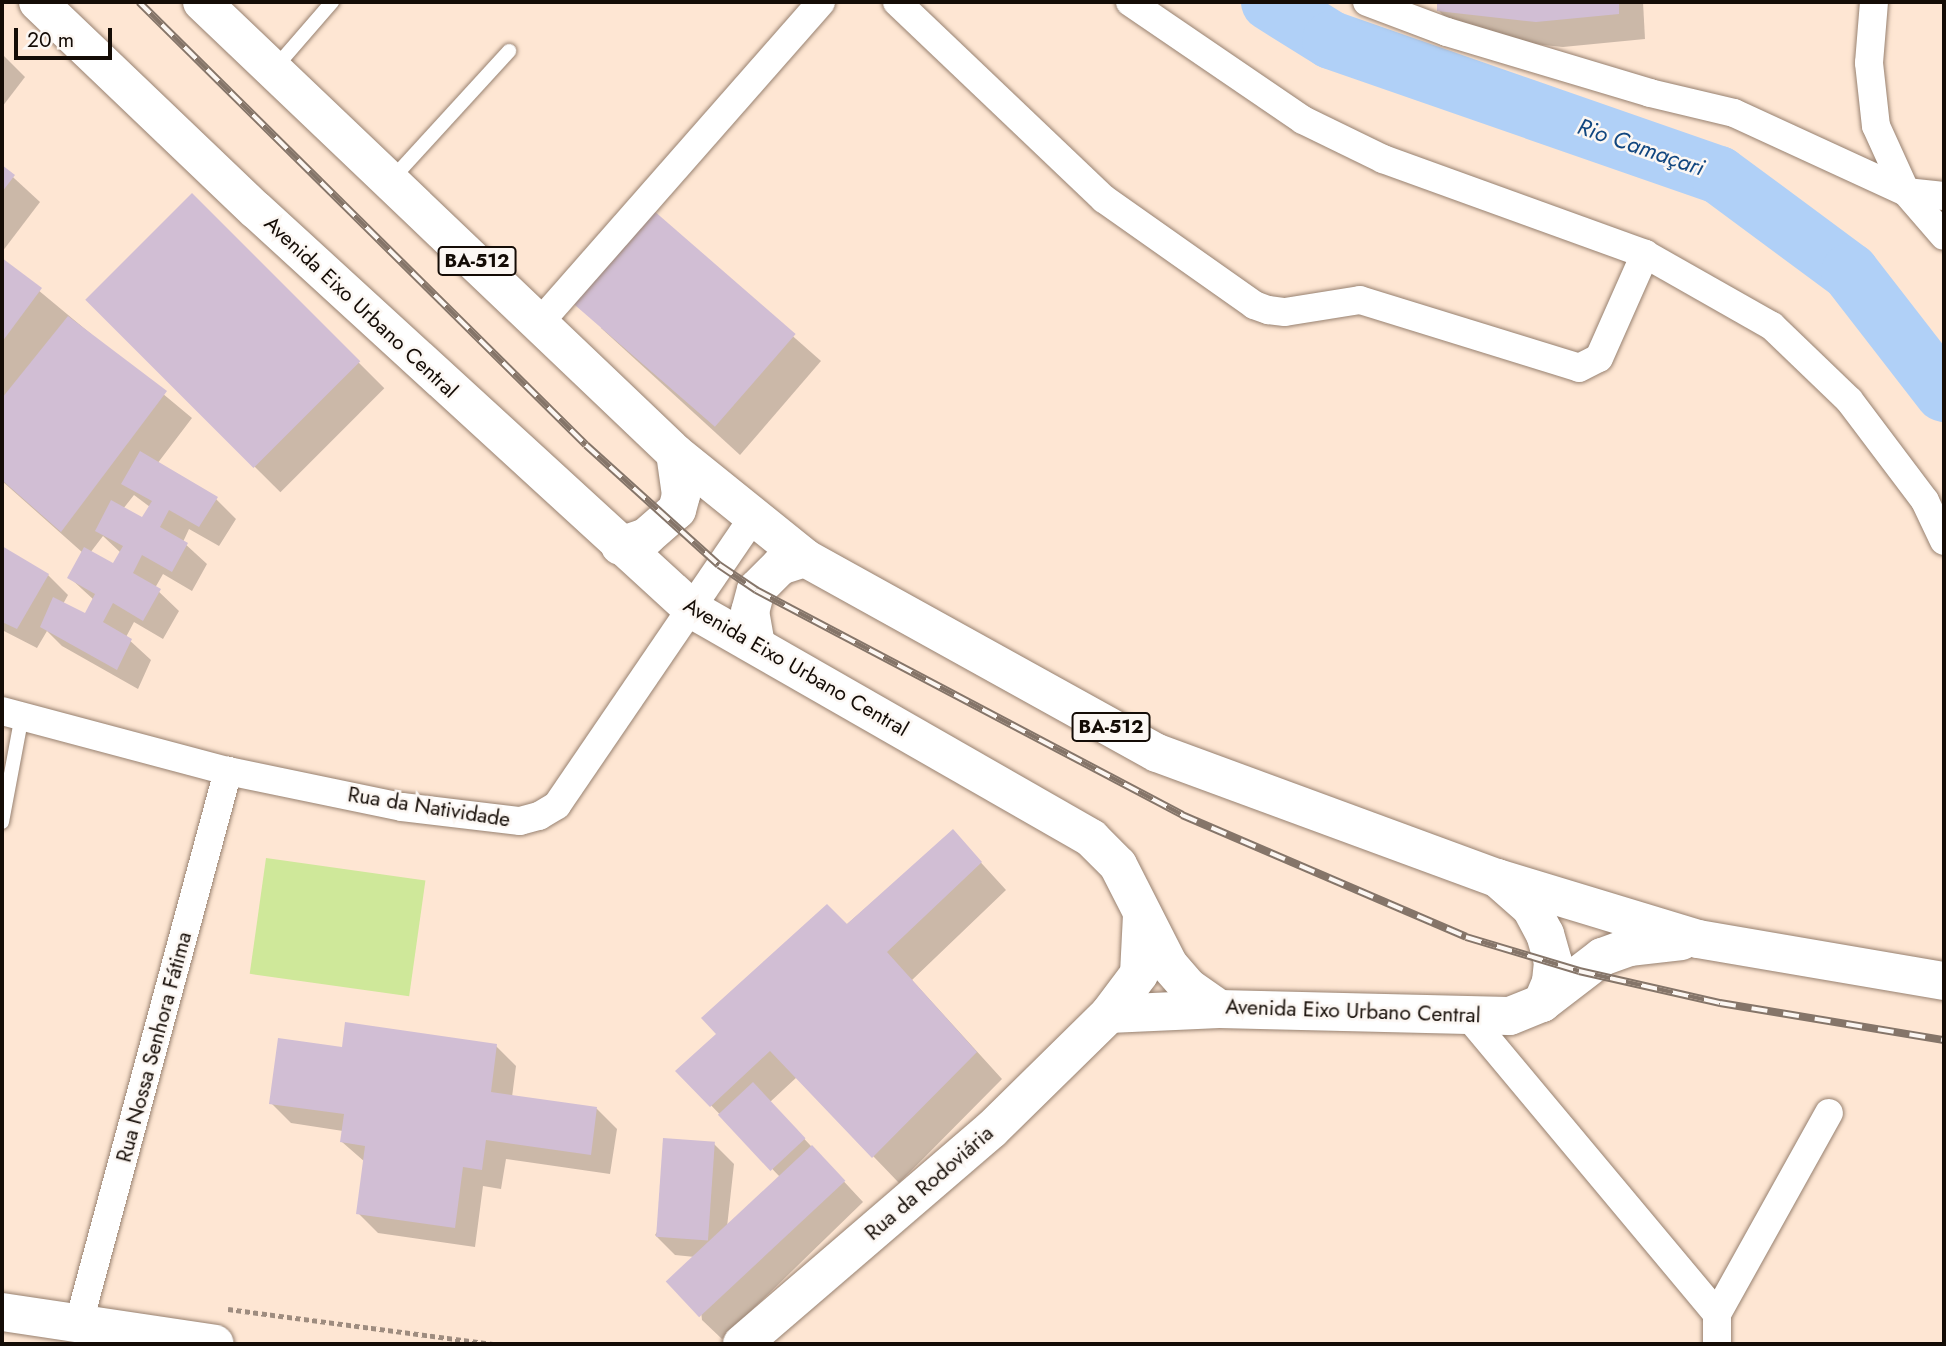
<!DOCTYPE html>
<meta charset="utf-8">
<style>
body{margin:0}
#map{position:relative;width:1946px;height:1346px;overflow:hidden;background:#fee6d3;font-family:Jost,sans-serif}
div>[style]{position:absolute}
.green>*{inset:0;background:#cfe89a;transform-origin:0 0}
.shadow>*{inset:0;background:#0003;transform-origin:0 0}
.river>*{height:58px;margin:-29px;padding:0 29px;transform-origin:29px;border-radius:29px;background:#b0d0f7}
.building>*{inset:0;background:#d1bed4;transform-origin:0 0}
.path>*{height:4.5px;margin-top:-2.25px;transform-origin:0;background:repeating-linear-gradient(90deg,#9e8c7f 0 5px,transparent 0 8.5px)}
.roads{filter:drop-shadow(0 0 2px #978170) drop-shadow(0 0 2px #978170)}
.lane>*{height:14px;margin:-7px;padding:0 7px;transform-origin:7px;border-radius:7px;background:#fff}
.street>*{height:28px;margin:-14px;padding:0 14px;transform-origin:14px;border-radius:14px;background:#fff}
.secondary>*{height:38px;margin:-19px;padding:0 19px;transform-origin:19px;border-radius:19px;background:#fff}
.primary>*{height:38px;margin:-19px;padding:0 19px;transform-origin:19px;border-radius:19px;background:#fff}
.rail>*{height:8px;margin-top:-4px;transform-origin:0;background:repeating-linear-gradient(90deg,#fcf7f3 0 16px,#857569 0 32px);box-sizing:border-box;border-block:2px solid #857569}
span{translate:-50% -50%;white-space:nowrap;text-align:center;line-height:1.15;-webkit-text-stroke:5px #fcf7f3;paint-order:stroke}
.shield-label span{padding:2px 5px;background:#fcf7f3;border:2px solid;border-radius:5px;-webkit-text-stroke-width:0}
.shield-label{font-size:19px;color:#140c06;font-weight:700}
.street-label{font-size:21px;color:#140c06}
.water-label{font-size:23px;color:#11467f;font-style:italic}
.frame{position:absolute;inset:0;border:4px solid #140c06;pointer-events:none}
.scale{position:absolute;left:14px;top:28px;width:98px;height:32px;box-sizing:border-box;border:4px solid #140c06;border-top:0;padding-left:9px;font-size:21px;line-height:24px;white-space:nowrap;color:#140c06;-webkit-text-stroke:5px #fcf7f3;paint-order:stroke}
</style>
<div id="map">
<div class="green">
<i style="left:266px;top:858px;width:161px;height:117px;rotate:8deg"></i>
</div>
<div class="shadow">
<i style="clip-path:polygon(1439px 2px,1643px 2px,1645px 39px,1563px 47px,1465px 37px,1439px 11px)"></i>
<i style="clip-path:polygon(2px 54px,25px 77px,2px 107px)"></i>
<i style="clip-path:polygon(2px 167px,40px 202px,2px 252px)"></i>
<i style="left:192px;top:196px;width:272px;height:147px;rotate:45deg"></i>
<i style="clip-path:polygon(653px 213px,821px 361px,740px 455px,601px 328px)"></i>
<i style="clip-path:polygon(evenodd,2px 260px,192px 418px,157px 464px,216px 499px,236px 519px,219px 546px,189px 529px,183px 542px,207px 564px,192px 591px,163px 574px,155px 588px,179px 611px,163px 639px,134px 622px,126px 637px,151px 660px,138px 689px,62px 646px,47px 631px,37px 648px,2px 630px,2px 548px,48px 575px,68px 595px,63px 604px,86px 615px,94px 600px,70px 578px,83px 553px,2px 481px,2px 260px,134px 495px,150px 507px,143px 519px,123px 509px,134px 495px,2px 260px,103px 536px,121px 553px,114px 566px,90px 553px,103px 536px)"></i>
<i style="clip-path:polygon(953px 832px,1006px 890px,912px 980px,1002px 1079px,899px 1183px,797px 1077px,770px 1102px,863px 1202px,722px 1339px,702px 1320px,695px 1257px,675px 1255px,655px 1235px,714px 1144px,734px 1164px,727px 1227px,780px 1177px,678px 1071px)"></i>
<i style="clip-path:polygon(496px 1046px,516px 1066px,512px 1097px,597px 1109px,617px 1129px,610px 1174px,506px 1159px,501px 1189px,483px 1186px,475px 1247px,378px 1233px,358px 1213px,365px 1162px,342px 1142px,343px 1131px,291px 1123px,271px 1103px,344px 1049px)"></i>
</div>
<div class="river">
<i style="left:1270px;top:2px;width:72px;rotate:31.9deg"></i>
<i style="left:1331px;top:40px;width:411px;rotate:19.2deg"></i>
<i style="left:1719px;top:175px;width:163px;rotate:36.5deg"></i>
<i style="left:1850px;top:272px;width:153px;rotate:52.2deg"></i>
</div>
<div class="building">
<i style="clip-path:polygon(1437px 2px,1619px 2px,1619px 14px,1536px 22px,1437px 11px)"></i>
<i style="clip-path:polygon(2px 165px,15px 175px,2px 192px)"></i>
<i style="left:192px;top:193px;width:238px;height:151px;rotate:45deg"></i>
<i style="left:653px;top:210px;width:189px;height:123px;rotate:41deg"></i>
<i style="clip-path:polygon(2px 258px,42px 288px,2px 342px)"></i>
<i style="clip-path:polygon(68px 316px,167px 391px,61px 532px,2px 480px,2px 398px)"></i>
<i style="clip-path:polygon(140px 451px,218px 497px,199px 527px,169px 510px,160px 527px,188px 543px,172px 572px,142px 555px,133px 573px,161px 589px,143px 621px,113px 603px,103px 622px,132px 639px,117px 670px,40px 627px,53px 597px,85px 613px,95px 594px,67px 578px,84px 547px,113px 563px,123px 546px,95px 531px,111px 500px,142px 517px,152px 501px,121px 484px)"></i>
<i style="clip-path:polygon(2px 546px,49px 574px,17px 629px,2px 622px)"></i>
<i style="clip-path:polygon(953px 829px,982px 862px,887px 952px,977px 1052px,872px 1158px,770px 1051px,710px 1107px,675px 1071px,716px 1034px,701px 1018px,827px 904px,847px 924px)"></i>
<i style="clip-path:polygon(345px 1022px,497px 1044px,491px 1092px,597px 1107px,591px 1155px,486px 1140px,482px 1170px,463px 1167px,455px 1228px,356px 1214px,365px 1146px,340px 1142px,344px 1114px,269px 1104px,278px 1038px,342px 1047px)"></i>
<i style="left:753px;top:1082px;width:77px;height:48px;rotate:47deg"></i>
<i style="left:663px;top:1138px;width:52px;height:99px;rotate:4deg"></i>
<i style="left:812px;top:1145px;width:49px;height:200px;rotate:47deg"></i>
</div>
<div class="path">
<i style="left:228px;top:1309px;width:269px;rotate:7.5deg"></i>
</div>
<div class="roads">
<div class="lane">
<i style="left:274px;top:69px;width:89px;rotate:-49.1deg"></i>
<i style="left:391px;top:180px;width:175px;rotate:-47.5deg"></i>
<i style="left:2px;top:822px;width:109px;rotate:-79.4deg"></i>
</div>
<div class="street">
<i style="left:897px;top:2px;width:286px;rotate:43.6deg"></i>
<i style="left:1104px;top:199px;width:184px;rotate:35.2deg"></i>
<i style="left:1254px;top:305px;width:15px;rotate:20deg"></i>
<i style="left:1268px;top:310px;width:17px;rotate:7deg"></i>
<i style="left:1285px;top:312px;width:76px;rotate:-9.1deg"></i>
<i style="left:1360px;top:300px;width:229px;rotate:17.2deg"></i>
<i style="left:1579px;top:368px;width:22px;rotate:-27deg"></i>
<i style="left:1599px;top:358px;width:114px;rotate:-66.1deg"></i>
<i style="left:1130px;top:2px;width:209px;rotate:34.3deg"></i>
<i style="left:1303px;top:120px;width:89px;rotate:26deg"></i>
<i style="left:1383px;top:159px;width:279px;rotate:19.9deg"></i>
<i style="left:1645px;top:254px;width:146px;rotate:29.6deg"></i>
<i style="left:1772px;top:326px;width:107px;rotate:43.9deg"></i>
<i style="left:1849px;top:400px;width:126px;rotate:53deg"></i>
<i style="left:1925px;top:501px;width:44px;rotate:64.6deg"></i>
<i style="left:1367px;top:2px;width:85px;rotate:20.6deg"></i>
<i style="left:1447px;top:32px;width:212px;rotate:16.7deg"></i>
<i style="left:1650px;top:93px;width:86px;rotate:13.4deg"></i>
<i style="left:1734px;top:113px;width:189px;rotate:24.7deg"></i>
<i style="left:1906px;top:192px;width:38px;rotate:6deg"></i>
<i style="left:1874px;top:2px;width:61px;rotate:94.7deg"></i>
<i style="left:1869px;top:63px;width:63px;rotate:83.7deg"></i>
<i style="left:1876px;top:126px;width:72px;rotate:65.6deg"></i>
<i style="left:1906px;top:192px;width:58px;rotate:49.2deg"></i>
<i style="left:541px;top:321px;width:424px;rotate:-48.7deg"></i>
<i style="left:2px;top:711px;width:234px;rotate:14.9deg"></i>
<i style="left:228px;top:771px;width:178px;rotate:11.7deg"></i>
<i style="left:402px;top:807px;width:119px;rotate:6.8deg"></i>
<i style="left:520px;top:821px;width:20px;rotate:-15deg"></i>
<i style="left:539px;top:816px;width:21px;rotate:-31deg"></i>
<i style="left:557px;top:805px;width:348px;rotate:-55.7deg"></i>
<i style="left:1468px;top:1016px;width:388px;rotate:50.1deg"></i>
<i style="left:1717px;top:1314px;width:230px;rotate:-60.9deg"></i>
<i style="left:1717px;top:1314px;width:30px;rotate:90deg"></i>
<i style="left:79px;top:1322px;width:571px;rotate:-74.87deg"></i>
</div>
<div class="secondary">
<i style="left:1497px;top:878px;width:210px;rotate:16.9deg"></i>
<i style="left:1698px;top:939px;width:250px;rotate:9.7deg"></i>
<i style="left:1542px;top:1003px;width:76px;rotate:-37.5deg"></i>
<i style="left:1602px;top:957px;width:29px;rotate:-20deg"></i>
<i style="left:1629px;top:947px;width:53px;rotate:-6.5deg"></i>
</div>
<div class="primary">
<i style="left:38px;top:2px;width:301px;rotate:43.7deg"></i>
<i style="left:256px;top:210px;width:592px;rotate:42.47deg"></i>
<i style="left:693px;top:610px;width:459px;rotate:29.8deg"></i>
<i style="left:1091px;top:838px;width:38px;rotate:45deg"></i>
<i style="left:1118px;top:865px;width:112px;rotate:63deg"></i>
<i style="left:1169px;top:965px;width:29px;rotate:49deg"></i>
<i style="left:1188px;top:987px;width:38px;rotate:35deg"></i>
<i style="left:202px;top:2px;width:654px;rotate:43.64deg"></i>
<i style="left:675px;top:453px;width:167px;rotate:38.9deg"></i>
<i style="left:805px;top:558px;width:402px;rotate:29deg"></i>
<i style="left:1157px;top:753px;width:362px;rotate:20.2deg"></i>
<i style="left:1497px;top:878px;width:45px;rotate:41.4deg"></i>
<i style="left:1531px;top:908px;width:30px;rotate:62deg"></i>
<i style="left:1545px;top:934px;width:29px;rotate:74deg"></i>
<i style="left:1553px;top:962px;width:20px;rotate:96deg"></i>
<i style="left:1551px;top:982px;width:23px;rotate:113deg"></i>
<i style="left:1542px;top:1003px;width:35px;rotate:158deg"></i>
<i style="left:1509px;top:1016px;width:290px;rotate:-178.6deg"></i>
<i style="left:1219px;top:1009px;width:110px;rotate:177.4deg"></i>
<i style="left:620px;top:546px;width:28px;rotate:-19deg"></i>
<i style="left:646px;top:537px;width:41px;rotate:-41.1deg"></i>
<i style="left:677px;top:510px;width:16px;rotate:-75deg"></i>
<i style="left:681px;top:495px;width:42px;rotate:-98.1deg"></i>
<i style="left:756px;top:645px;width:34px;rotate:-100deg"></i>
<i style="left:750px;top:612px;width:23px;rotate:-75deg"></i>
<i style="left:756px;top:590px;width:34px;rotate:-45deg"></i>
<i style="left:780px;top:566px;width:26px;rotate:-18deg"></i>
<i style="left:2px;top:1312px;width:215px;rotate:8.5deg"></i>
<i style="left:742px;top:1344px;width:328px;rotate:-40.7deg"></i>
<i style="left:991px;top:1130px;width:165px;rotate:-44.5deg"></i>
<i style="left:1109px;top:1014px;width:50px;rotate:-53.1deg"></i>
<i style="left:1139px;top:974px;width:59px;rotate:-87.1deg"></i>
</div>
</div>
<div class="rail">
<i style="left:139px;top:2px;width:629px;rotate:44.74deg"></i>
<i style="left:586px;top:445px;width:179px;rotate:42.1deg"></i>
<i style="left:719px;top:565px;width:45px;rotate:34deg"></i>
<i style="left:756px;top:590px;width:482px;rotate:27.8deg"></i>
<i style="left:1182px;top:815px;width:309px;rotate:23.2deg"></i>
<i style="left:1466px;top:937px;width:118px;rotate:16.7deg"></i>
<i style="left:1579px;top:971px;width:145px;rotate:12.8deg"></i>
<i style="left:1720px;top:1003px;width:227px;rotate:9.4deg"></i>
</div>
<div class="shield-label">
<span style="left:477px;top:261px">BA-512</span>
<span style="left:1111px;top:727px">BA-512</span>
</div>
<div class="street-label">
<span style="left:361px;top:307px;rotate:43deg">Avenida Eixo Urbano Central</span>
<span style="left:796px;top:667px;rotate:30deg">Avenida Eixo Urbano Central</span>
<span style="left:429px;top:807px;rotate:9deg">Rua da Natividade</span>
<span style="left:1353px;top:1011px;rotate:2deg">Avenida Eixo Urbano Central</span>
<span style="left:154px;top:1047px;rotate:-75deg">Rua Nossa Senhora Fátima</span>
<span style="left:929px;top:1183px;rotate:-41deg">Rua da Rodoviária</span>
</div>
<div class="water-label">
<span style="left:1641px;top:147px;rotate:19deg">Rio Camaçari</span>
</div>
<div class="frame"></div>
<div class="scale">20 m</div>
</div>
